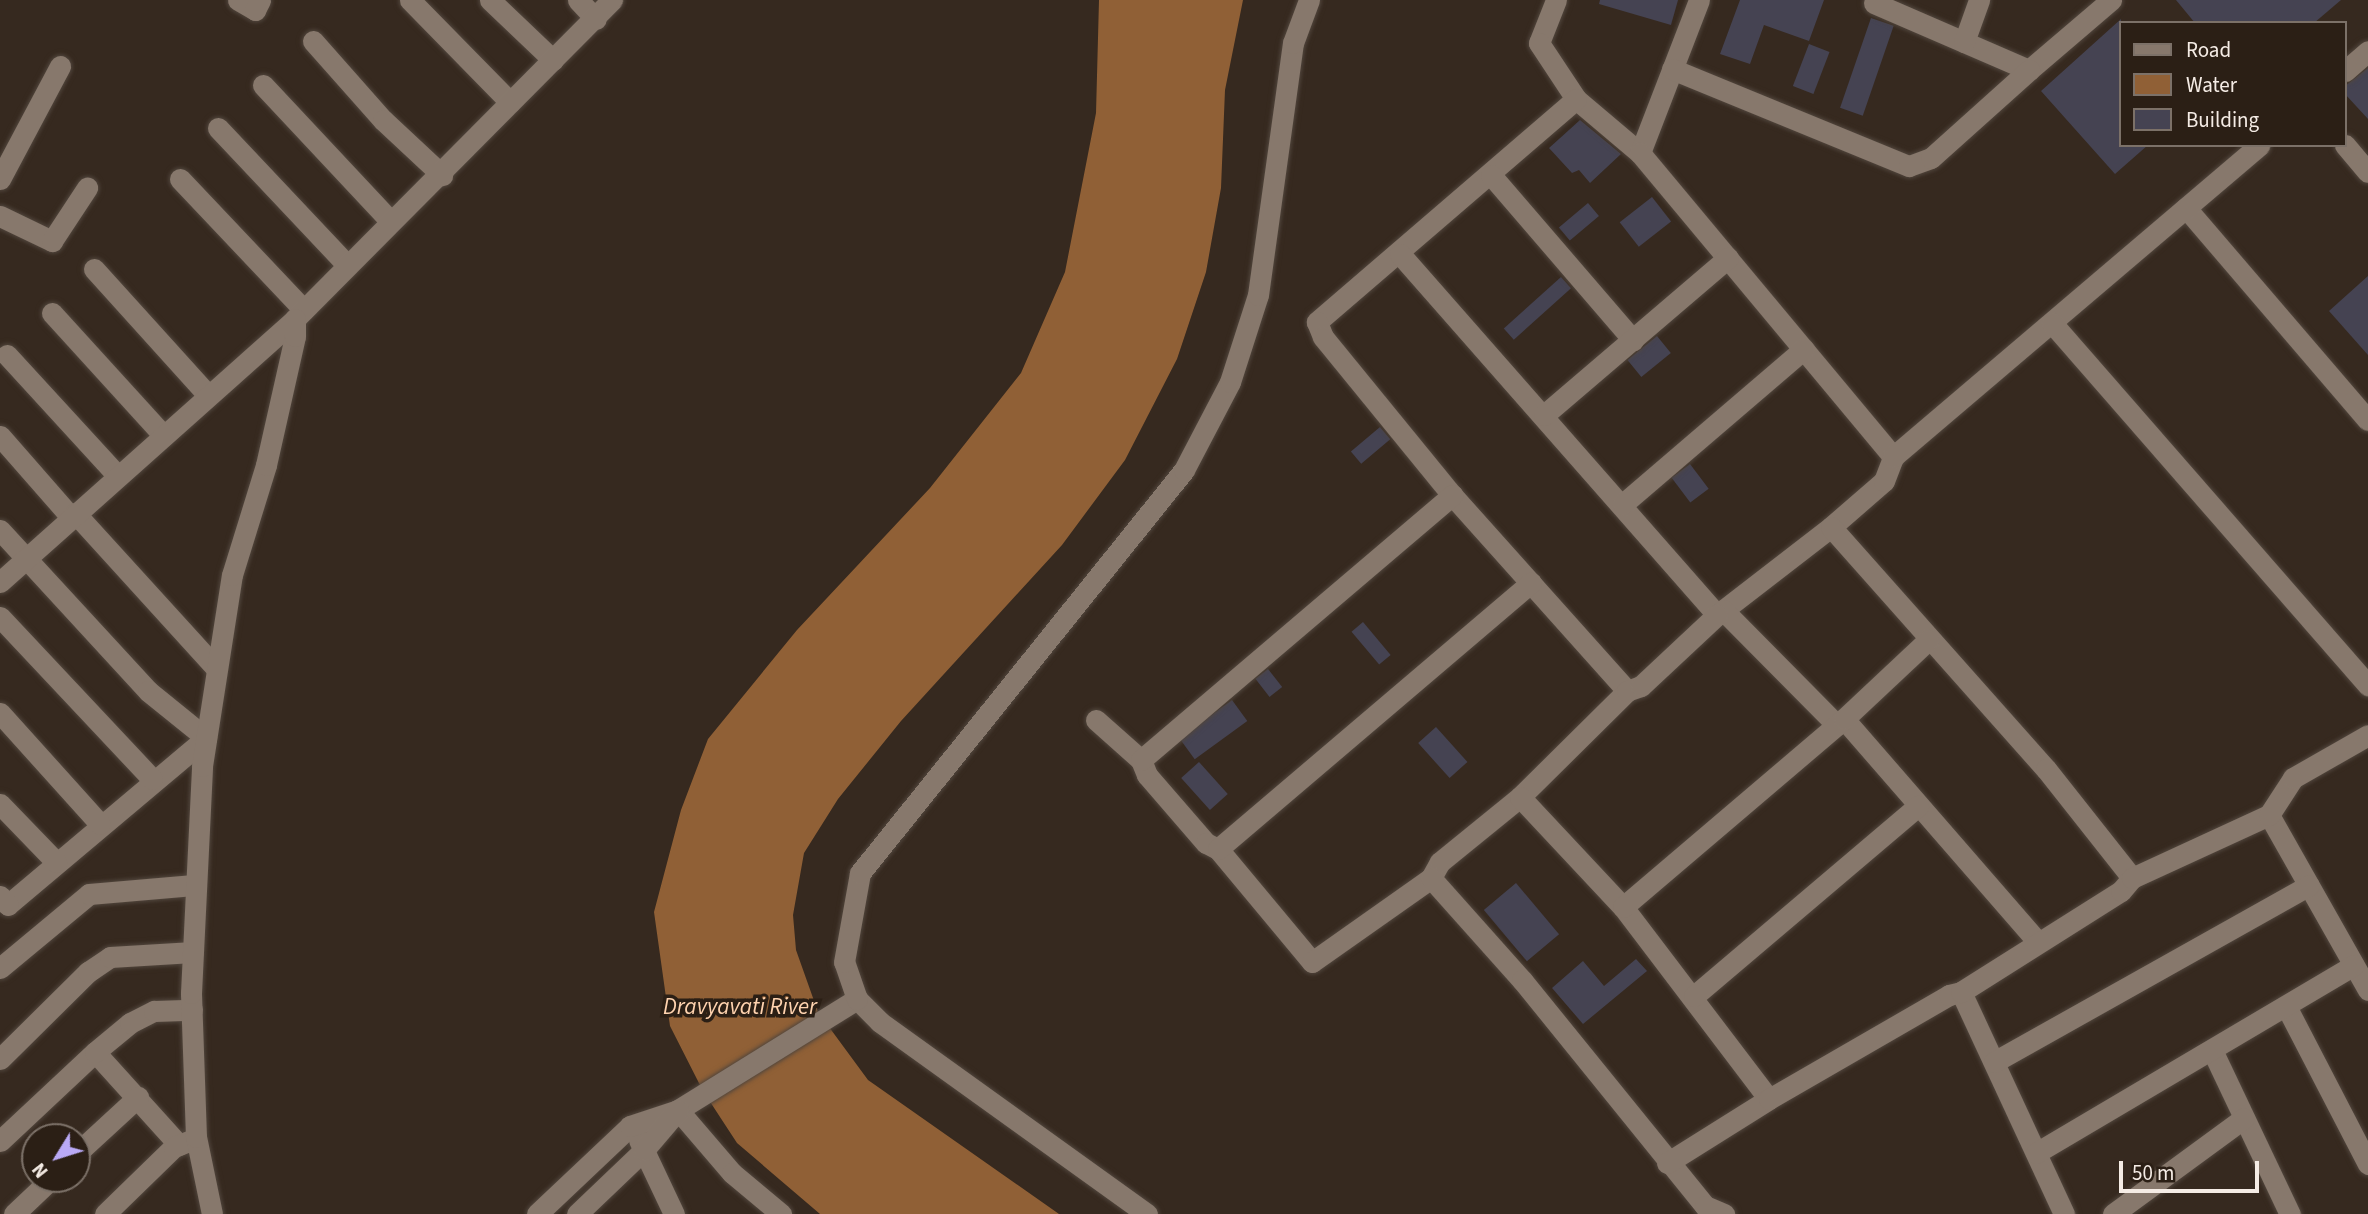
<!DOCTYPE html>
<style>
body{margin:0}
#map{position:relative;width:2368px;height:1214px;overflow:hidden;background:#36291f;font-family:"Source Sans 3",sans-serif}
div>[style]{position:absolute}
.water>*{inset:0;background:#906036}
.building>*{inset:0;background:#454352;transform-origin:0 0}
.roads{filter:drop-shadow(0 0 2px #51463d) drop-shadow(0 0 2px #51463d)}
.minor>*{height:21px;margin:-10.5px;padding:0 10.5px;transform-origin:10.5px;border-radius:10.5px;background:#87786c}
span{translate:-50% -50%;white-space:nowrap;text-align:center;line-height:1.15;-webkit-text-stroke:7px #2b1f15;paint-order:stroke}
.water-label{font-size:23px;color:#ffd3af;font-style:italic}
.legend{position:absolute;left:2119px;top:21px;width:228px;height:126px;box-sizing:border-box;background:#2b1f15;border:2px solid #7c7168;margin:0;padding:9px 12px;list-style:none;font-size:21px;color:#f5ece5}
.legend li{display:flex;align-items:center;gap:14px;height:35px}
.legend b{width:35px;border:2px solid #7c7168}
.north{position:absolute;left:21px;top:1123px;width:70px;height:70px;box-sizing:border-box;background:#2b1f15;border:2px solid #7c7168;border-radius:50%;rotate:232deg;font-size:19px;font-weight:700;line-height:28px;text-align:center;color:#f5ece5}
.north::after{content:'';display:block;margin:auto;width:24px;height:32px;background:#baaaf6;clip-path:polygon(50% 0,100% 100%,50% 72%,0 100%)}
.scale{position:absolute;left:2119px;top:1161px;width:140px;height:32px;box-sizing:border-box;border:4px solid #f5ece5;border-top:0;padding-left:9px;font-size:21px;line-height:24px;white-space:nowrap;color:#f5ece5;-webkit-text-stroke:5px #2b1f15;paint-order:stroke}
</style>
<div id="map">
<div class="water">
<i style="clip-path:polygon(1099px 0,1243px 0,1225px 90px,1221px 188px,1206px 272px,1177px 359px,1125px 460px,1062px 545px,901px 721px,838px 799px,804px 853px,793px 915px,796px 950px,818px 1012px,868px 1080px,1059px 1214px,820px 1214px,737px 1143px,703px 1091px,670px 1026px,654px 912px,681px 810px,708px 739px,797px 630px,930px 488px,1021px 373px,1065px 272px,1096px 113px)"></i>
</div>
<div class="building">
<i style="clip-path:polygon(1600px 0,1678px 0,1671px 25px,1599px 4px)"></i>
<i style="clip-path:polygon(1740px 0,1824px 0,1809px 41px,1764px 25px,1750px 64px,1720px 54px)"></i>
<i style="clip-path:polygon(2176px 0,2341px 0,2314px 23px,2195px 23px)"></i>
<i style="left:1871px;top:18px;width:24px;height:95px;rotate:19deg"></i>
<i style="clip-path:polygon(2121px 19px,2121px 145px,2148px 145px,2115px 174px,2041px 91px)"></i>
<i style="left:1809px;top:44px;width:22px;height:45px;rotate:21deg"></i>
<i style="clip-path:polygon(2368px 68px,2368px 119px,2345px 94px,2345px 86px)"></i>
<i style="clip-path:polygon(1580px 120px,1621px 154px,1590px 183px,1579px 170px,1572px 173px,1549px 148px)"></i>
<i style="left:1652px;top:197px;width:31px;height:41px;rotate:52deg"></i>
<i style="left:1588px;top:203px;width:17px;height:38px;rotate:50deg"></i>
<i style="clip-path:polygon(2368px 276px,2368px 355px,2329px 311px)"></i>
<i style="left:1561px;top:277px;width:15px;height:77px;rotate:48deg"></i>
<i style="left:1657px;top:336px;width:22px;height:38px;rotate:51deg"></i>
<i style="left:1380px;top:427px;width:16px;height:38px;rotate:50deg"></i>
<i style="left:1690px;top:464px;width:31px;height:23px;rotate:53deg"></i>
<i style="left:1363px;top:622px;width:43px;height:15px;rotate:50deg"></i>
<i style="left:1268px;top:669px;width:23px;height:16px;rotate:52deg"></i>
<i style="left:1232px;top:700px;width:26px;height:65px;rotate:54deg"></i>
<i style="left:1436px;top:727px;width:47px;height:24px;rotate:48deg"></i>
<i style="left:1199px;top:762px;width:43px;height:24px;rotate:48deg"></i>
<i style="left:1516px;top:883px;width:67px;height:42px;rotate:50deg"></i>
<i style="clip-path:polygon(1636px 959px,1647px 971px,1583px 1024px,1552px 988px,1583px 961px,1604px 986px)"></i>
</div>
<div class="roads">
<div class="minor">
<i style="left:238px;top:0;width:20px;rotate:30deg"></i>
<i style="left:255px;top:10px;width:11px;rotate:-63deg"></i>
<i style="left:410px;top:0;width:143px;rotate:45.6deg"></i>
<i style="left:490px;top:0;width:87px;rotate:43.6deg"></i>
<i style="left:578px;top:0;width:26px;rotate:47deg"></i>
<i style="left:1556px;top:0;width:46px;rotate:111.6deg"></i>
<i style="left:1539px;top:43px;width:67px;rotate:56.5deg"></i>
<i style="left:1576px;top:99px;width:84px;rotate:40.2deg"></i>
<i style="left:1699px;top:0;width:164px;rotate:111.1deg"></i>
<i style="left:1640px;top:153px;width:396px;rotate:50.2deg"></i>
<i style="left:1874px;top:3px;width:169px;rotate:23.4deg"></i>
<i style="left:2029px;top:70px;width:108px;rotate:-40.5deg"></i>
<i style="left:313px;top:41px;width:106px;rotate:48.5deg"></i>
<i style="left:383px;top:120px;width:81px;rotate:43deg"></i>
<i style="left:1964px;top:42px;width:45px;rotate:-70.3deg"></i>
<i style="left:1672px;top:69px;width:256px;rotate:22.3deg"></i>
<i style="left:1909px;top:166px;width:23px;rotate:-20deg"></i>
<i style="left:1931px;top:158px;width:132px;rotate:-41.9deg"></i>
<i style="left:2345px;top:71px;width:30px;rotate:-41deg"></i>
<i style="left:263px;top:85px;width:187px;rotate:46.9deg"></i>
<i style="left:1576px;top:99px;width:342px;rotate:139.3deg"></i>
<i style="left:1317px;top:322px;width:16px;rotate:68deg"></i>
<i style="left:1323px;top:337px;width:204px;rotate:50.8deg"></i>
<i style="left:1452px;top:495px;width:263px;rotate:48.2deg"></i>
<i style="left:218px;top:128px;width:188px;rotate:46.7deg"></i>
<i style="left:2345px;top:145px;width:35px;rotate:50deg"></i>
<i style="left:1491px;top:175px;width:218px;rotate:49.3deg"></i>
<i style="left:0;top:179px;width:128px;rotate:-62deg"></i>
<i style="left:180px;top:179px;width:180px;rotate:46.6deg"></i>
<i style="left:2186px;top:208px;width:279px;rotate:49.4deg"></i>
<i style="left:0;top:216px;width:58px;rotate:25.7deg"></i>
<i style="left:52px;top:241px;width:64px;rotate:-56.6deg"></i>
<i style="left:1400px;top:254px;width:480px;rotate:48.7deg"></i>
<i style="left:1717px;top:615px;width:144px;rotate:-37.7deg"></i>
<i style="left:1831px;top:527px;width:70px;rotate:-41deg"></i>
<i style="left:1884px;top:481px;width:26px;rotate:-69deg"></i>
<i style="left:1893px;top:457px;width:481px;rotate:-40.4deg"></i>
<i style="left:94px;top:269px;width:170px;rotate:47.9deg"></i>
<i style="left:52px;top:313px;width:166px;rotate:47.7deg"></i>
<i style="left:2052px;top:323px;width:481px;rotate:48.9deg"></i>
<i style="left:7px;top:355px;width:163px;rotate:47.5deg"></i>
<i style="left:1544px;top:415px;width:242px;rotate:-40.5deg"></i>
<i style="left:0;top:436px;width:108px;rotate:48.8deg"></i>
<i style="left:1623px;top:504px;width:238px;rotate:-40.6deg"></i>
<i style="left:75px;top:513px;width:208px;rotate:47.7deg"></i>
<i style="left:1831px;top:527px;width:324px;rotate:48.4deg"></i>
<i style="left:2046px;top:769px;width:139px;rotate:51.7deg"></i>
<i style="left:0;top:530px;width:219px;rotate:47.4deg"></i>
<i style="left:148px;top:691px;width:75px;rotate:39deg"></i>
<i style="left:206px;top:738px;width:259px;rotate:139.9deg"></i>
<i style="left:8px;top:905px;width:12px;rotate:-132deg"></i>
<i style="left:0;top:582px;width:395px;rotate:-41.7deg"></i>
<i style="left:295px;top:319px;width:450px;rotate:-45.2deg"></i>
<i style="left:1723px;top:610px;width:162px;rotate:45.3deg"></i>
<i style="left:0;top:617px;width:222px;rotate:46.8deg"></i>
<i style="left:0;top:713px;width:149px;rotate:48deg"></i>
<i style="left:1844px;top:719px;width:294px;rotate:49deg"></i>
<i style="left:1096px;top:720px;width:60px;rotate:41.6deg"></i>
<i style="left:1141px;top:760px;width:16px;rotate:68deg"></i>
<i style="left:1147px;top:775px;width:90px;rotate:49.1deg"></i>
<i style="left:1206px;top:843px;width:13px;rotate:27deg"></i>
<i style="left:1218px;top:849px;width:147px;rotate:50.2deg"></i>
<i style="left:1312px;top:962px;width:146px;rotate:-35.2deg"></i>
<i style="left:1431px;top:878px;width:18px;rotate:-61deg"></i>
<i style="left:1440px;top:862px;width:103px;rotate:-39.1deg"></i>
<i style="left:1520px;top:797px;width:151px;rotate:-44.7deg"></i>
<i style="left:1627px;top:691px;width:15px;rotate:-20deg"></i>
<i style="left:1641px;top:686px;width:104px;rotate:-43.1deg"></i>
<i style="left:1141px;top:760px;width:409px;rotate:-40.4deg"></i>
<i style="left:1520px;top:797px;width:151px;rotate:46.9deg"></i>
<i style="left:1623px;top:907px;width:241px;rotate:52.8deg"></i>
<i style="left:0;top:804px;width:81px;rotate:46deg"></i>
<i style="left:2269px;top:815px;width:201px;rotate:60.5deg"></i>
<i style="left:1218px;top:849px;width:411px;rotate:-40.4deg"></i>
<i style="left:1431px;top:878px;width:137px;rotate:48.3deg"></i>
<i style="left:1522px;top:980px;width:291px;rotate:51deg"></i>
<i style="left:1705px;top:1206px;width:21px;rotate:23deg"></i>
<i style="left:1623px;top:907px;width:290px;rotate:-40.4deg"></i>
<i style="left:1844px;top:719px;width:115px;rotate:-43.2deg"></i>
<i style="left:0;top:968px;width:116px;rotate:-39.7deg"></i>
<i style="left:89px;top:894px;width:105px;rotate:-4.9deg"></i>
<i style="left:1961px;top:992px;width:245px;rotate:65.1deg"></i>
<i style="left:1694px;top:996px;width:294px;rotate:-40.3deg"></i>
<i style="left:2286px;top:1006px;width:178px;rotate:62.6deg"></i>
<i style="left:2212px;top:1050px;width:182px;rotate:64.6deg"></i>
<i style="left:0;top:1059px;width:124px;rotate:-44.7deg"></i>
<i style="left:88px;top:972px;width:27px;rotate:-34deg"></i>
<i style="left:110px;top:957px;width:83px;rotate:-3.4deg"></i>
<i style="left:1994px;top:1062px;width:361px;rotate:-29.3deg"></i>
<i style="left:678px;top:1110px;width:83px;rotate:49.4deg"></i>
<i style="left:732px;top:1173px;width:64px;rotate:39.9deg"></i>
<i style="left:639px;top:1140px;width:82px;rotate:64.7deg"></i>
<i style="left:0;top:1141px;width:130px;rotate:-43.1deg"></i>
<i style="left:179px;top:1145px;width:125px;rotate:-132.1deg"></i>
<i style="left:95px;top:1052px;width:45px;rotate:-39.6deg"></i>
<i style="left:130px;top:1023px;width:27px;rotate:-27deg"></i>
<i style="left:154px;top:1011px;width:38px;rotate:-2deg"></i>
<i style="left:77px;top:1153px;width:83px;rotate:-42.6deg"></i>
<i style="left:2036px;top:1153px;width:369px;rotate:-30.6deg"></i>
<i style="left:1667px;top:1163px;width:120px;rotate:-32.1deg"></i>
<i style="left:1769px;top:1099px;width:208px;rotate:-30deg"></i>
<i style="left:1949px;top:995px;width:12px;rotate:-14deg"></i>
<i style="left:1961px;top:992px;width:189px;rotate:-32.3deg"></i>
<i style="left:2121px;top:891px;width:17px;rotate:-50deg"></i>
<i style="left:2132px;top:878px;width:151px;rotate:-24.7deg"></i>
<i style="left:2269px;top:815px;width:44px;rotate:-57deg"></i>
<i style="left:2293px;top:778px;width:86px;rotate:-29.8deg"></i>
<i style="left:14px;top:1214px;width:51px;rotate:-43.4deg"></i>
<i style="left:105px;top:1214px;width:96px;rotate:-44.2deg"></i>
<i style="left:174px;top:1147px;width:18px;rotate:-22deg"></i>
<i style="left:212px;top:1214px;width:79px;rotate:-101.7deg"></i>
<i style="left:196px;top:1137px;width:144px;rotate:-92deg"></i>
<i style="left:191px;top:993px;width:227px;rotate:-87.2deg"></i>
<i style="left:202px;top:766px;width:193px;rotate:-81.1deg"></i>
<i style="left:232px;top:575px;width:115px;rotate:-72.8deg"></i>
<i style="left:266px;top:465px;width:132px;rotate:-77.3deg"></i>
<i style="left:295px;top:336px;width:17px;rotate:-90deg"></i>
<i style="left:537px;top:1214px;width:128px;rotate:-43.4deg"></i>
<i style="left:630px;top:1126px;width:51px;rotate:-18.4deg"></i>
<i style="left:678px;top:1110px;width:211px;rotate:-31.8deg"></i>
<i style="left:577px;top:1214px;width:93px;rotate:-43.7deg"></i>
<i style="left:644px;top:1150px;width:52px;rotate:-49.6deg"></i>
<i style="left:1147px;top:1214px;width:329px;rotate:-144.3deg"></i>
<i style="left:880px;top:1022px;width:33px;rotate:-135deg"></i>
<i style="left:857px;top:999px;width:39px;rotate:-109deg"></i>
<i style="left:844px;top:962px;width:90px;rotate:-79.8deg"></i>
<i style="left:860px;top:873px;width:517px;rotate:-51.2deg"></i>
<i style="left:1184px;top:470px;width:99px;rotate:-62.4deg"></i>
<i style="left:1230px;top:382px;width:91px;rotate:-72.2deg"></i>
<i style="left:1258px;top:295px;width:254px;rotate:-82.1deg"></i>
<i style="left:1293px;top:43px;width:46px;rotate:-69.6deg"></i>
<i style="left:2113px;top:1214px;width:162px;rotate:-36.2deg"></i>
</div>
</div>
<div class="water-label">
<span style="left:740px;top:1007px">Dravyavati River</span>
</div>
<ul class="legend">
<li><b style="height:9px;background:#87786c"></b>Road</li>
<li><b style="height:19px;background:#906036"></b>Water</li>
<li><b style="height:19px;background:#454352"></b>Building</li>
</ul>
<div class="north">N</div>
<div class="scale">50 m</div>
</div>
